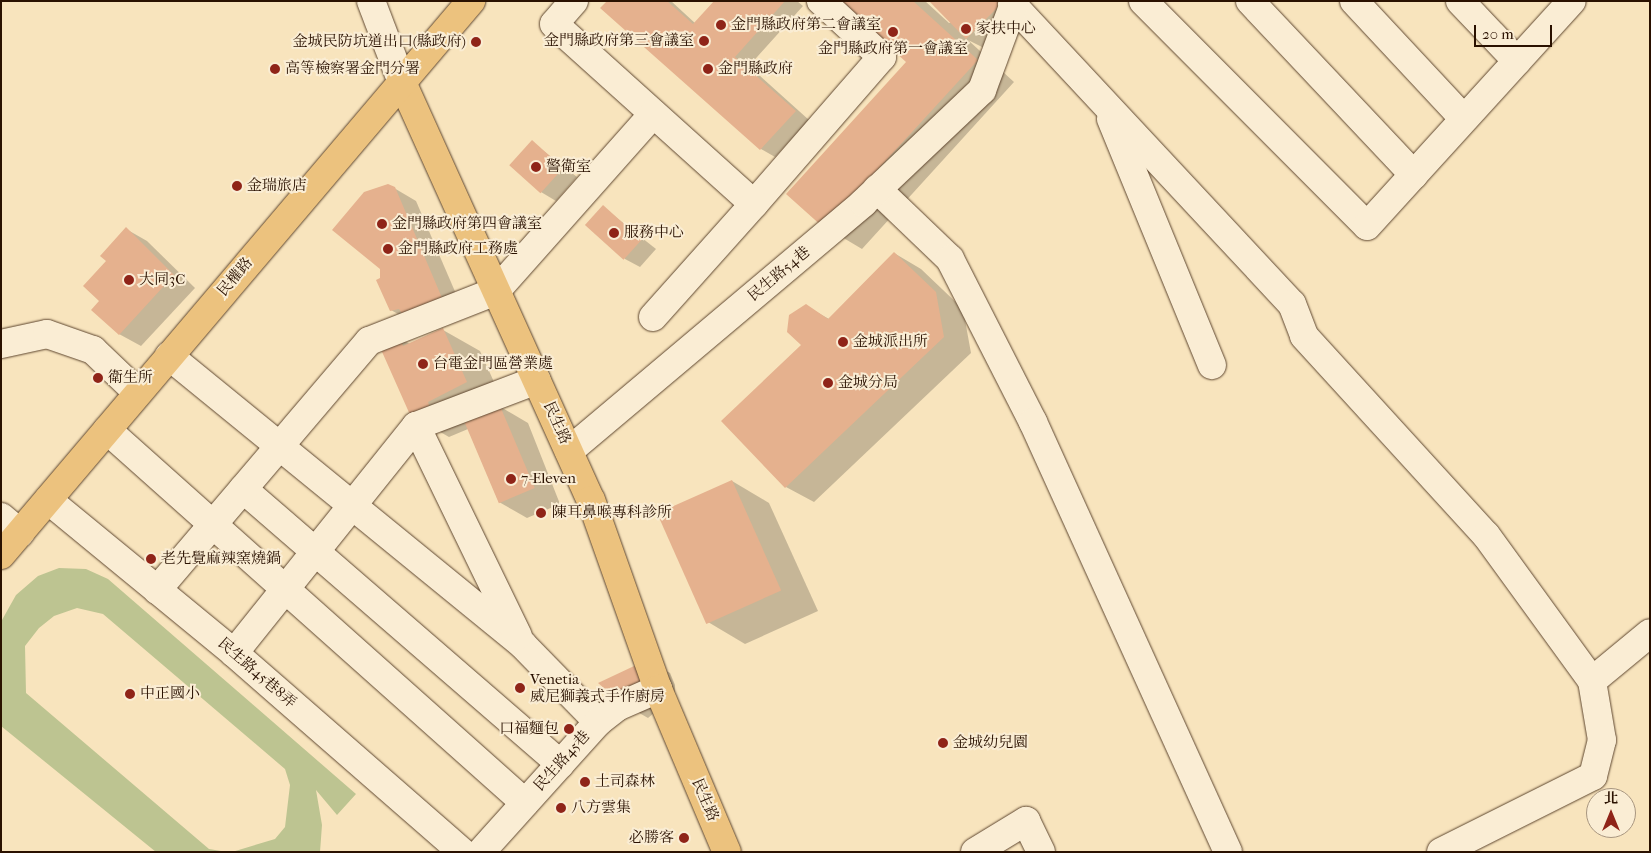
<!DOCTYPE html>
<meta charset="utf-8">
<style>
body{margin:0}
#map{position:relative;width:1651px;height:853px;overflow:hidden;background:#f8e4bd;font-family:"IM FELL French Canon","Noto Serif TC",serif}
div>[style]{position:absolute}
.green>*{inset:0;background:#bdc491}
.shadow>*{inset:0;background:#0003}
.building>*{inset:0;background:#e5b18e;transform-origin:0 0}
.roads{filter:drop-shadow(0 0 1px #5e462f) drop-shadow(0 0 1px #5e462f)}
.minor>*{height:28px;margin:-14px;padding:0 14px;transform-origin:14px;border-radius:14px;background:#faedd4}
.major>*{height:28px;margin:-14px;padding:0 14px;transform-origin:14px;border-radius:14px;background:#ecc27e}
.dots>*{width:14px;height:14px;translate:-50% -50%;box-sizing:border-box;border:2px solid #faedd4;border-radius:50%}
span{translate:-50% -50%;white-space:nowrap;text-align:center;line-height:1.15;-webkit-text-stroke:4px #faedd4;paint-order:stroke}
.poi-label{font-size:15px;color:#2a1100}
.left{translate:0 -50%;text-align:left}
.right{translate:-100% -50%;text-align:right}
.street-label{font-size:15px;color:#2a1100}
.frame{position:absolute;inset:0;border:2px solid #2a1100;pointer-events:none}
.north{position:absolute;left:1586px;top:788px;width:50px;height:50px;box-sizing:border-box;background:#faedd4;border:1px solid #a7957f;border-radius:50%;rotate:0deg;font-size:14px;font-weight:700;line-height:20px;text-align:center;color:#2a1100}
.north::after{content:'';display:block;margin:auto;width:18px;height:22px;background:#8f2418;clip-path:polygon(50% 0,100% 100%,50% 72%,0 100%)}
.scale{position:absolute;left:1474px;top:25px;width:78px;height:22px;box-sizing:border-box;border:2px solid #2a1100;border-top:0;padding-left:6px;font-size:15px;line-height:18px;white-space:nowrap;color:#2a1100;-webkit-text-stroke:4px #faedd4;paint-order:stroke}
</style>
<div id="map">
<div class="green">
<i style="clip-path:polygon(59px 568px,86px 569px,108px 579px,356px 794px,337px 815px,316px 790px,322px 825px,320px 852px,232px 852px,275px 839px,285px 827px,290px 785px,285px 769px,103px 614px,77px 608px,54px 616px,39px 628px,25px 646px,26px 693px,209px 849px,227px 852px,156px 852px,1px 726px,2px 620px,16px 595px,38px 576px)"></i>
</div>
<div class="shadow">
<i style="clip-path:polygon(608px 1px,671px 1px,696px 24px,716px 1px,797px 1px,803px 6px,749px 66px,809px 120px,775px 157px,761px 149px,602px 8px)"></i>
<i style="clip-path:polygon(840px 1px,925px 1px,949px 23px,1014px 1px,988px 50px,968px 40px,1014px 82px,862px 249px,825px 227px,908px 62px)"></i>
<i style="clip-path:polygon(532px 142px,577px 177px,556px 201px,541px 192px)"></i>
<i style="clip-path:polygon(394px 188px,416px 201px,466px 317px,429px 332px,391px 310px,382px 279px)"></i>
<i style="clip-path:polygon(603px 207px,656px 249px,640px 267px,625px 259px)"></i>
<i style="clip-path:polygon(126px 229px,147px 241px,195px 288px,141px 346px,119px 334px,101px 301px)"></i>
<i style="clip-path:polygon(894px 253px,921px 269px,963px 309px,971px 353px,814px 502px,786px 487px,806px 306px,829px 319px)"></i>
<i style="clip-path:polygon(443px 330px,480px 351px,504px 404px,499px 406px,528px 423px,560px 504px,527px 518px,499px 502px,468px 429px,449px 437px,412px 416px,399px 338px,410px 344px)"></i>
<i style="clip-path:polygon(732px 481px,769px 503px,818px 611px,745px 644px,708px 622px)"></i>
<i style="clip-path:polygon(649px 661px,670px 673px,675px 685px,675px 695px,648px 718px,627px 706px)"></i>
</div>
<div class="building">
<i style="clip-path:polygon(607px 1px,667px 1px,693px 24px,714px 1px,785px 1px,735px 57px,796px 111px,760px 150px,600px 8px)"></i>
<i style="clip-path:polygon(839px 1px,913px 1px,978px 60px,824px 228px,786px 194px,906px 62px)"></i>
<i style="clip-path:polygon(929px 1px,1004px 1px,966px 39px)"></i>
<i style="left:532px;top:140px;width:42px;height:34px;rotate:42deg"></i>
<i style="clip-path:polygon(388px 184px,395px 187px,445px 305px,407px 321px,399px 309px,390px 311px,376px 280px,380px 278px,380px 269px,332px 230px,364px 192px)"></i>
<i style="left:603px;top:205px;width:52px;height:27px;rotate:42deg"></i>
<i style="clip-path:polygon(126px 227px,174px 275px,119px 335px,91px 310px,99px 301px,83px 286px,106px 261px,100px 256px)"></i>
<i style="clip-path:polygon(894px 252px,936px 292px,944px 337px,785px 488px,721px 421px,801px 345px,787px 332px,789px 315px,806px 304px,828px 319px)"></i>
<i style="clip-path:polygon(443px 328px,467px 382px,428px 402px,430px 408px,411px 417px,379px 345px,399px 336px,403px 346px)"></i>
<i style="left:500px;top:406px;width:89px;height:39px;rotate:67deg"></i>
<i style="left:732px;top:480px;width:121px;height:82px;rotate:66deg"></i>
<i style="clip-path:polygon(649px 659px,651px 664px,626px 707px,598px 683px)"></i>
</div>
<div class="roads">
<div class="minor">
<i style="left:371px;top:1px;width:85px;rotate:69.2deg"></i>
<i style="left:574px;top:1px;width:30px;rotate:131deg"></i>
<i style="left:554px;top:24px;width:269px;rotate:42deg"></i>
<i style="left:754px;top:204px;width:195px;rotate:-49deg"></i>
<i style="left:882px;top:57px;width:83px;rotate:-137.4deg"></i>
<i style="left:1143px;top:1px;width:317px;rotate:45.1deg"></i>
<i style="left:1367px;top:226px;width:304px;rotate:-47.7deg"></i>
<i style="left:1250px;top:1px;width:239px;rotate:46.7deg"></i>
<i style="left:1354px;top:1px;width:161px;rotate:47deg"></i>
<i style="left:1460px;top:1px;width:83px;rotate:46.5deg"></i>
<i style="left:1012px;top:4px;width:410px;rotate:47deg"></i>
<i style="left:1292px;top:304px;width:34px;rotate:69deg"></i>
<i style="left:1304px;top:336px;width:270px;rotate:47.6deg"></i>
<i style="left:1486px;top:535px;width:180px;rotate:54deg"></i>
<i style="left:1592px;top:681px;width:60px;rotate:80.4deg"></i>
<i style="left:1602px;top:740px;width:37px;rotate:104deg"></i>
<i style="left:1593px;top:776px;width:170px;rotate:153.4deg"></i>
<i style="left:1111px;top:119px;width:266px;rotate:67.7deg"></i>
<i style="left:877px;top:189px;width:101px;rotate:43.8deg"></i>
<i style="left:950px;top:259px;width:183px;rotate:63deg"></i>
<i style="left:1033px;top:422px;width:472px;rotate:65.6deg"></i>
<i style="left:653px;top:317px;width:152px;rotate:-48.2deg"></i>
<i style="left:1px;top:344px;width:47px;rotate:-12.3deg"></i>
<i style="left:47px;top:334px;width:49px;rotate:19.2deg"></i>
<i style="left:93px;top:350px;width:62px;rotate:43.7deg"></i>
<i style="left:169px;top:356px;width:456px;rotate:39.2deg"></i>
<i style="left:522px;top:644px;width:109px;rotate:45.7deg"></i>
<i style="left:416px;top:426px;width:233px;rotate:64.1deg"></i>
<i style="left:107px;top:430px;width:560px;rotate:41.74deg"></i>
<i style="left:569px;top:451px;width:385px;rotate:-40.1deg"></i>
<i style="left:863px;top:203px;width:164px;rotate:-43.5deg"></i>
<i style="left:982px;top:90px;width:95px;rotate:-69.7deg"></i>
<i style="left:243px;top:489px;width:420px;rotate:40.9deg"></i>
<i style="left:48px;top:500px;width:241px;rotate:39.4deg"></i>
<i style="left:234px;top:653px;width:303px;rotate:41.1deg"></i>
<i style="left:1px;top:517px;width:25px;rotate:40deg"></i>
<i style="left:157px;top:590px;width:327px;rotate:-49.6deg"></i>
<i style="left:369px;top:341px;width:136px;rotate:-21.5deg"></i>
<i style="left:496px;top:291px;width:237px;rotate:-48.4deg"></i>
<i style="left:234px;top:653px;width:291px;rotate:-51.3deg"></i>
<i style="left:416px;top:426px;width:129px;rotate:-20.8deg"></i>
<i style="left:1592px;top:681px;width:75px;rotate:-39.6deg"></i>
<i style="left:481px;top:852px;width:175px;rotate:-48deg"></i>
<i style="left:598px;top:722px;width:24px;rotate:-38deg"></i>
<i style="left:617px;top:707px;width:45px;rotate:-23.7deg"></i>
<i style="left:975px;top:852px;width:60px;rotate:-31.3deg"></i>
<i style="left:1026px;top:821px;width:34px;rotate:64deg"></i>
</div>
<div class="major">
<i style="left:401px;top:80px;width:461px;rotate:65.7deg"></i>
<i style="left:591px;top:500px;width:201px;rotate:70.5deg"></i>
<i style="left:658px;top:689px;width:177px;rotate:67.1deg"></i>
<i style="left:1px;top:555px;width:727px;rotate:-49.69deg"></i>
</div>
</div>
<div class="dots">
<i style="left:721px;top:25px;background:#8f2418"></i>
<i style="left:966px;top:29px;background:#8f2418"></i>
<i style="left:893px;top:32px;background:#8f2418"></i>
<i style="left:704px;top:41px;background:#8f2418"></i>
<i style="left:476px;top:42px;background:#8f2418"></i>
<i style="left:275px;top:69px;background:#8f2418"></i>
<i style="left:708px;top:69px;background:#8f2418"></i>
<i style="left:536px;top:167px;background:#8f2418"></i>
<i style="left:237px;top:186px;background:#8f2418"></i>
<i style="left:382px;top:224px;background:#8f2418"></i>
<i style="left:614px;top:233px;background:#8f2418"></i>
<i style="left:388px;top:249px;background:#8f2418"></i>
<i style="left:129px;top:280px;background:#8f2418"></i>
<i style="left:843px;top:342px;background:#8f2418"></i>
<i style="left:423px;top:364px;background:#8f2418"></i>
<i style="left:98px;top:378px;background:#8f2418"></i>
<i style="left:828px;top:383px;background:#8f2418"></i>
<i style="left:511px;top:479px;background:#8f2418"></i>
<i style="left:541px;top:513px;background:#8f2418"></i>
<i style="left:151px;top:559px;background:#8f2418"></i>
<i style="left:520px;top:688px;background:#8f2418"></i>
<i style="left:130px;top:694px;background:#8f2418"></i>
<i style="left:569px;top:729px;background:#8f2418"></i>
<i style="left:943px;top:743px;background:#8f2418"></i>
<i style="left:585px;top:782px;background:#8f2418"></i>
<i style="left:561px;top:808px;background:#8f2418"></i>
<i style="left:684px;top:838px;background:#8f2418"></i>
</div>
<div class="poi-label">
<span class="left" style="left:731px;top:25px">金門縣政府第二會議室</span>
<span class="left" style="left:976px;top:29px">家扶中心</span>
<span class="right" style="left:694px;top:41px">金門縣政府第三會議室</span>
<span class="right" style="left:466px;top:42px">金城民防坑道出口(縣政府)</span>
<span style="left:893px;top:49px">金門縣政府第一會議室</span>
<span class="left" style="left:285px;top:69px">高等檢察署金門分署</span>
<span class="left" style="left:718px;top:69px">金門縣政府</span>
<span class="left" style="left:546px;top:167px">警衛室</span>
<span class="left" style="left:247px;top:186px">金瑞旅店</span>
<span class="left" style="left:392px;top:224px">金門縣政府第四會議室</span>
<span class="left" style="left:624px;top:233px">服務中心</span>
<span class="left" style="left:398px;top:249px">金門縣政府工務處</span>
<span class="left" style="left:139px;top:280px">大同3C</span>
<span class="left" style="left:853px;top:342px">金城派出所</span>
<span class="left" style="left:433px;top:364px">台電金門區營業處</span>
<span class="left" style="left:108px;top:378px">衛生所</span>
<span class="left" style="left:838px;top:383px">金城分局</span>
<span class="left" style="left:521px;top:479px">7-Eleven</span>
<span class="left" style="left:552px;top:513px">陳耳鼻喉專科診所</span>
<span class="left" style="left:161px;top:559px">老先覺麻辣窯燒鍋</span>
<span class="left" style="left:530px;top:688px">Venetia<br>威尼獅義式手作廚房</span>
<span class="left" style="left:140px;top:694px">中正國小</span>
<span class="right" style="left:559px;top:729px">口福麵包</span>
<span class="left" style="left:953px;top:743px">金城幼兒園</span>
<span class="left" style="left:595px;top:782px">土司森林</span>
<span class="left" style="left:571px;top:808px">八方雲集</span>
<span class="right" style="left:674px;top:838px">必勝客</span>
</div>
<div class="street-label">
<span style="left:779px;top:274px;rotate:-40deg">民生路54巷</span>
<span style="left:235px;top:277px;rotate:-50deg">民權路</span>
<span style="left:557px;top:423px;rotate:66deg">民生路</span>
<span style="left:257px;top:673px;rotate:41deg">民生路45巷8弄</span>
<span style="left:562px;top:761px;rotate:-48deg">民生路45巷</span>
<span style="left:705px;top:800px;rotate:67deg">民生路</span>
</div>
<div class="frame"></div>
<div class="north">北</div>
<div class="scale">20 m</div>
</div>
